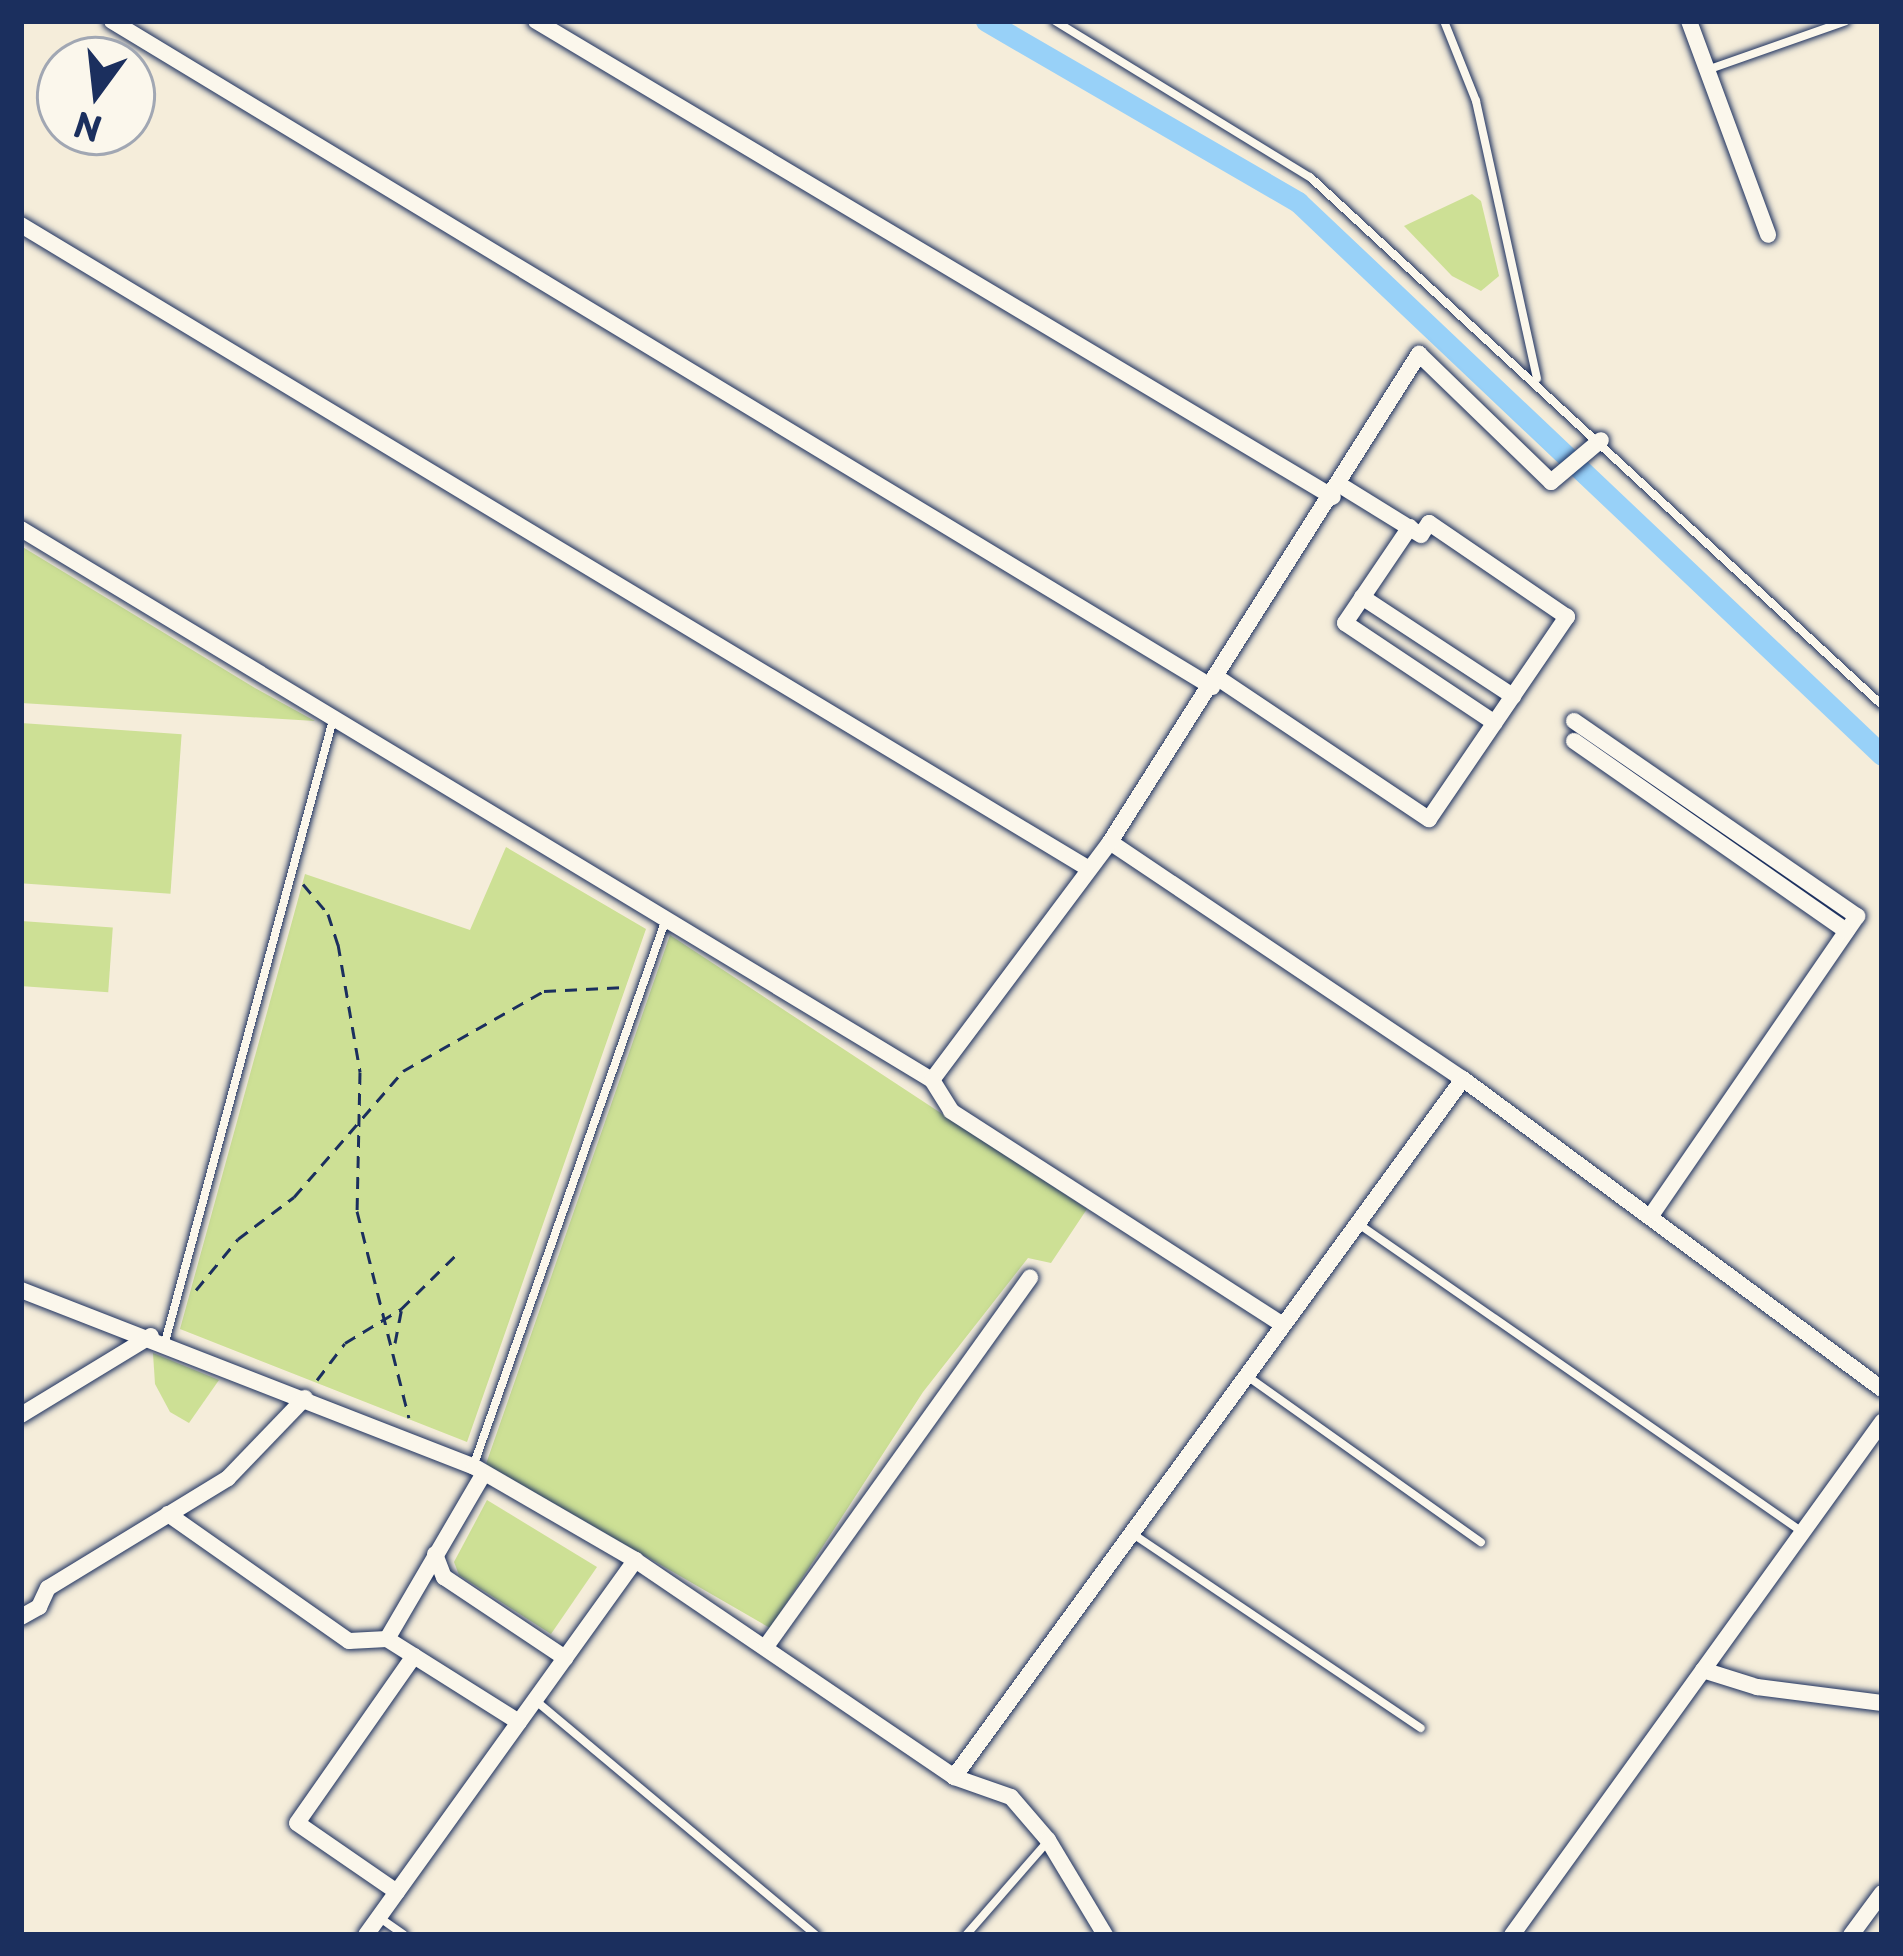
<!DOCTYPE html>
<style>
body{margin:0}
#map{position:relative;width:1903px;height:1956px;overflow:hidden;background:#f5edda;font-family:"Playpen Sans",sans-serif}
div>[style]{position:absolute}
.green>*{inset:0;background:#cde095;transform-origin:0 0}
.canal>*{height:21px;margin:-10.5px;padding:0 10.5px;transform-origin:10.5px;border-radius:10.5px;background:#98d1f8}
.path>*{height:3px;margin-top:-1.5px;transform-origin:0;background:repeating-linear-gradient(90deg,#1b2f5e 0 12px,transparent 0 21px)}
.roads{filter:drop-shadow(0 0 3px #1b2f5e) drop-shadow(0 0 3px #1b2f5e)}
.lane>*{height:8px;margin:-4px;padding:0 4px;transform-origin:4px;border-radius:4px;background:#fbf7ec}
.street>*{height:16px;margin:-8px;padding:0 8px;transform-origin:8px;border-radius:8px;background:#fbf7ec}
span{translate:-50% -50%;white-space:nowrap;text-align:center;line-height:1.15;-webkit-text-stroke:9px #fbf7ec;paint-order:stroke}
.frame{position:absolute;inset:0;border:24px solid #1b2f5e;pointer-events:none}
.north{position:absolute;left:36px;top:36px;width:120px;height:120px;box-sizing:border-box;background:#fbf7ec;border:3px solid #a1a7b3;border-radius:50%;rotate:195deg;font-size:33px;font-weight:700;line-height:48px;text-align:center;color:#1b2f5e}
.north::after{content:'';display:block;margin:auto;width:42px;height:54px;background:#1b2f5e;clip-path:polygon(50% 0,100% 100%,50% 72%,0 100%)}
</style>
<div id="map">
<div class="green">
<i style="clip-path:polygon(1472px 194px,1481px 201px,1499px 276px,1481px 291px,1452px 276px,1404px 226px)"></i>
<i style="clip-path:polygon(21px 546px,255px 688px,315px 721px,21px 703px)"></i>
<i style="left:21px;top:723px;width:161px;height:160px;rotate:4deg"></i>
<i style="clip-path:polygon(506px 847px,646px 929px,467px 1442px,180px 1329px,305px 874px,470px 930px)"></i>
<i style="left:21px;top:921px;width:92px;height:65px;rotate:4deg"></i>
<i style="clip-path:polygon(670px 935px,1087px 1209px,1051px 1263px,1028px 1258px,923px 1392px,770px 1628px,486px 1464px)"></i>
<i style="clip-path:polygon(153px 1353px,219px 1380px,189px 1423px,170px 1412px,155px 1384px)"></i>
<i style="clip-path:polygon(487px 1500px,597px 1567px,551px 1634px,459px 1575px,454px 1562px)"></i>
</div>
<div class="canal">
<i style="left:986px;top:21px;width:361px;rotate:30.1deg"></i>
<i style="left:1298px;top:202px;width:804px;rotate:43.44deg"></i>
</div>
<div class="path">
<i style="left:303px;top:884px;width:39px;rotate:50deg"></i>
<i style="left:328px;top:914px;width:32px;rotate:72deg"></i>
<i style="left:338px;top:944px;width:130px;rotate:80.2deg"></i>
<i style="left:360px;top:1072px;width:139px;rotate:91.2deg"></i>
<i style="left:357px;top:1211px;width:213px;rotate:75.9deg"></i>
<i style="left:196px;top:1290px;width:66px;rotate:-50.5deg"></i>
<i style="left:238px;top:1239px;width:70px;rotate:-36.9deg"></i>
<i style="left:294px;top:1197px;width:167px;rotate:-49.1deg"></i>
<i style="left:403px;top:1071px;width:162px;rotate:-29.6deg"></i>
<i style="left:544px;top:991px;width:82px;rotate:-2.8deg"></i>
<i style="left:395px;top:1343px;width:33px;rotate:-79deg"></i>
<i style="left:317px;top:1380px;width:46px;rotate:-52.9deg"></i>
<i style="left:345px;top:1343px;width:66px;rotate:-31.3deg"></i>
<i style="left:401px;top:1309px;width:77px;rotate:-44.5deg"></i>
</div>
<div class="roads">
<div class="lane">
<i style="left:1055px;top:21px;width:299px;rotate:31.5deg"></i>
<i style="left:1310px;top:177px;width:778px;rotate:42.71deg"></i>
<i style="left:1444px;top:21px;width:86px;rotate:68.2deg"></i>
<i style="left:1476px;top:101px;width:284px;rotate:77.6deg"></i>
<i style="left:1707px;top:70px;width:147px;rotate:-19.4deg"></i>
<i style="left:1360px;top:1225px;width:537px;rotate:34.76deg"></i>
<i style="left:165px;top:1342px;width:644px;rotate:-74.89deg"></i>
<i style="left:1247px;top:1376px;width:287px;rotate:35.4deg"></i>
<i style="left:474px;top:1464px;width:578px;rotate:-70.59deg"></i>
<i style="left:1133px;top:1534px;width:347px;rotate:34deg"></i>
<i style="left:536px;top:1701px;width:365px;rotate:39.9deg"></i>
<i style="left:380px;top:1918px;width:29px;rotate:35deg"></i>
<i style="left:966px;top:1935px;width:125px;rotate:-48.9deg"></i>
</div>
<div class="street">
<i style="left:112px;top:21px;width:1286px;rotate:31.19deg"></i>
<i style="left:536px;top:21px;width:928px;rotate:30.85deg"></i>
<i style="left:1689px;top:21px;width:228px;rotate:69.7deg"></i>
<i style="left:21px;top:225px;width:1247px;rotate:31.09deg"></i>
<i style="left:1410px;top:527px;width:116px;rotate:124.1deg"></i>
<i style="left:1345px;top:623px;width:180px;rotate:33.7deg"></i>
<i style="left:21px;top:529px;width:1065px;rotate:31.17deg"></i>
<i style="left:932px;top:1080px;width:36px;rotate:58deg"></i>
<i style="left:951px;top:1111px;width:391px;rotate:32.8deg"></i>
<i style="left:1362px;top:597px;width:181px;rotate:33.3deg"></i>
<i style="left:1218px;top:678px;width:254px;rotate:33.8deg"></i>
<i style="left:1429px;top:819px;width:245px;rotate:-55.7deg"></i>
<i style="left:1567px;top:617px;width:167px;rotate:-145.7deg"></i>
<i style="left:1429px;top:523px;width:14px;rotate:124deg"></i>
<i style="left:1421px;top:535px;width:95px;rotate:-148.3deg"></i>
<i style="left:1574px;top:721px;width:344px;rotate:34.6deg"></i>
<i style="left:1857px;top:916px;width:364px;rotate:124.5deg"></i>
<i style="left:1574px;top:741px;width:332px;rotate:34.9deg"></i>
<i style="left:1110px;top:842px;width:425px;rotate:33.9deg"></i>
<i style="left:1463px;top:1079px;width:521px;rotate:36.5deg"></i>
<i style="left:932px;top:1080px;width:297px;rotate:-53.2deg"></i>
<i style="left:1110px;top:842px;width:578px;rotate:-57.66deg"></i>
<i style="left:1419px;top:354px;width:184px;rotate:44.1deg"></i>
<i style="left:1551px;top:482px;width:65px;rotate:-40deg"></i>
<i style="left:21px;top:1290px;width:485px;rotate:21.3deg"></i>
<i style="left:473px;top:1466px;width:187px;rotate:30.1deg"></i>
<i style="left:635px;top:1560px;width:386px;rotate:34.2deg"></i>
<i style="left:954px;top:1777px;width:60px;rotate:19.3deg"></i>
<i style="left:1011px;top:1797px;width:57px;rotate:49.3deg"></i>
<i style="left:1048px;top:1840px;width:111px;rotate:59deg"></i>
<i style="left:21px;top:1415px;width:152px;rotate:-31.3deg"></i>
<i style="left:168px;top:1514px;width:221px;rotate:35.1deg"></i>
<i style="left:349px;top:1641px;width:38px;rotate:-3deg"></i>
<i style="left:387px;top:1639px;width:156px;rotate:32.2deg"></i>
<i style="left:435px;top:1554px;width:25px;rotate:69deg"></i>
<i style="left:444px;top:1577px;width:146px;rotate:33.8deg"></i>
<i style="left:21px;top:1617px;width:21px;rotate:-29deg"></i>
<i style="left:39px;top:1607px;width:21px;rotate:-65deg"></i>
<i style="left:48px;top:1588px;width:211px;rotate:-31.4deg"></i>
<i style="left:228px;top:1478px;width:111px;rotate:-46.1deg"></i>
<i style="left:387px;top:1639px;width:192px;rotate:-59.7deg"></i>
<i style="left:767px;top:1645px;width:452px;rotate:-54.4deg"></i>
<i style="left:1703px;top:1670px;width:57px;rotate:17.5deg"></i>
<i style="left:1757px;top:1687px;width:126px;rotate:7.3deg"></i>
<i style="left:954px;top:1777px;width:864px;rotate:-53.9deg"></i>
<i style="left:397px;top:1892px;width:121px;rotate:-145.4deg"></i>
<i style="left:297px;top:1823px;width:204px;rotate:-55deg"></i>
<i style="left:366px;top:1935px;width:462px;rotate:-54.3deg"></i>
<i style="left:1512px;top:1935px;width:633px;rotate:-54.2deg"></i>
<i style="left:1851px;top:1935px;width:52px;rotate:-53.6deg"></i>
</div>
</div>
<div class="frame"></div>
<div class="north">N</div>
</div>
